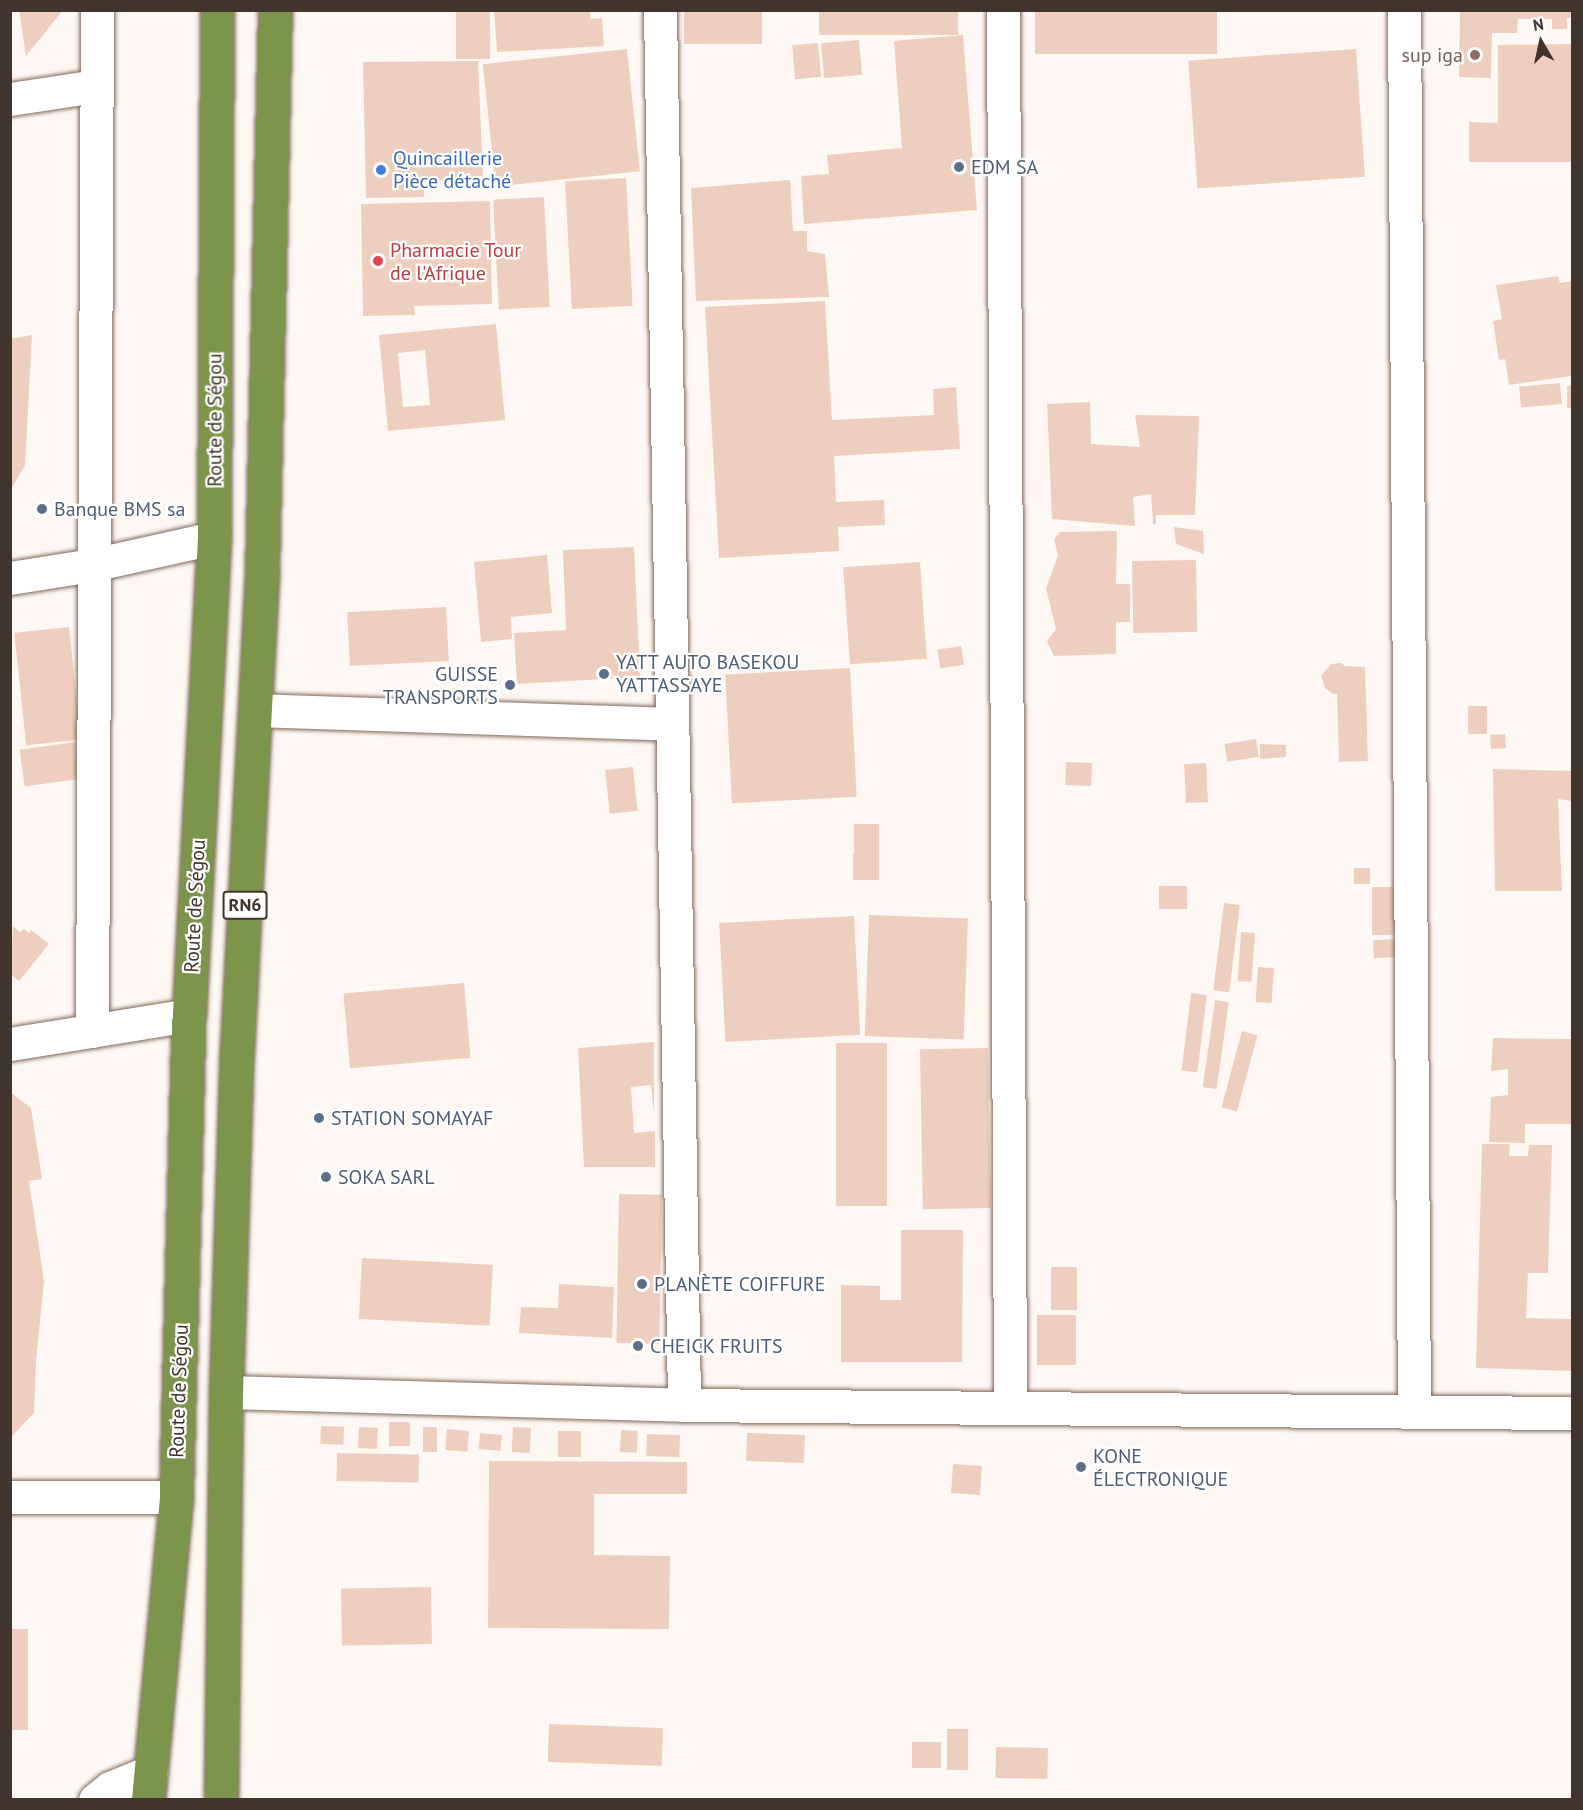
<!DOCTYPE html>
<meta charset="utf-8">
<style>
body{margin:0}
#map{position:relative;width:1583px;height:1810px;overflow:hidden;background:#fef8f4;font-family:"PT Sans",sans-serif}
div>[style]{position:absolute}
.building>*{inset:0;background:#eecfbf;transform-origin:0 0}
.roads{filter:drop-shadow(0 0 2px #83685a) drop-shadow(0 0 2px #83685a)}
.street>*{height:33px;margin:-16.5px;padding:0 16.5px;transform-origin:16.5px;border-radius:16.5px;background:#fff}
.highway>*{height:33px;margin:-16.5px;padding:0 16.5px;transform-origin:16.5px;border-radius:16.5px;background:#7c954c}
.dots>*{width:16px;height:16px;translate:-50% -50%;box-sizing:border-box;border:3px solid #fff;border-radius:50%}
span{translate:-50% -50%;white-space:nowrap;text-align:center;line-height:1.15;-webkit-text-stroke:4.5px #fff;paint-order:stroke}
.shield-label span{padding:2px 4px;background:#fff;border:2px solid;border-radius:4px;-webkit-text-stroke-width:0}
.shield-label{font-size:18px;color:#40342d;font-weight:700}
.education-label{font-size:20px;color:#785e54}
.right{translate:-100% -50%;text-align:right}
.shop-label{font-size:20px;color:#366cbe}
.left{translate:0 -50%;text-align:left}
.service-label{font-size:20px;color:#4e5e75}
.health-label{font-size:20px;color:#be3a42}
.street-label{font-size:20px;color:#40342d}
.frame{position:absolute;inset:0;border:12px solid #40342d;pointer-events:none}
.north{position:absolute;left:1511px;top:12px;width:60px;height:60px;-webkit-text-stroke:4px #fff;paint-order:stroke;rotate:351deg;font-size:16px;font-weight:700;line-height:24px;text-align:center;color:#40342d}
.north::after{content:'';display:block;margin:auto;width:21px;height:27px;background:#40342d;clip-path:polygon(50% 0,100% 100%,50% 72%,0 100%)}
</style>
<div id="map">
<div class="building">
<i style="clip-path:polygon(19px 10px,63px 10px,26px 56px)"></i>
<i style="left:456px;top:10px;width:34px;height:49px"></i>
<i style="clip-path:polygon(494px 10px,590px 10px,590px 19px,602px 18px,604px 46px,497px 52px)"></i>
<i style="left:684px;top:10px;width:78px;height:34px"></i>
<i style="left:819px;top:10px;width:139px;height:25px"></i>
<i style="left:1035px;top:10px;width:182px;height:44px"></i>
<i style="clip-path:polygon(1460px 10px,1572px 10px,1572px 18px,1567px 18px,1567px 29px,1552px 29px,1552px 19px,1518px 19px,1517px 33px,1492px 33px,1491px 78px,1459px 77px)"></i>
<i style="clip-path:polygon(963px 35px,977px 210px,804px 224px,801px 176px,829px 174px,827px 155px,902px 148px,894px 41px)"></i>
<i style="left:859px;top:40px;width:35px;height:38px;rotate:85deg"></i>
<i style="left:818px;top:43px;width:34px;height:26px;rotate:85deg"></i>
<i style="clip-path:polygon(1572px 44px,1572px 162px,1469px 162px,1469px 122px,1498px 123px,1498px 45px)"></i>
<i style="left:627px;top:49px;width:123px;height:145px;rotate:84deg"></i>
<i style="left:1356px;top:49px;width:128px;height:168px;rotate:86deg"></i>
<i style="clip-path:polygon(478px 61px,483px 176px,424px 182px,424px 197px,366px 198px,363px 62px)"></i>
<i style="left:626px;top:178px;width:128px;height:61px;rotate:87deg"></i>
<i style="clip-path:polygon(790px 180px,793px 231px,807px 231px,807px 251px,825px 254px,829px 297px,696px 301px,691px 188px)"></i>
<i style="left:544px;top:197px;width:110px;height:51px;rotate:87deg"></i>
<i style="clip-path:polygon(490px 201px,492px 304px,414px 306px,415px 315px,363px 316px,361px 204px)"></i>
<i style="clip-path:polygon(1558px 276px,1560px 283px,1572px 281px,1572px 376px,1509px 385px,1505px 359px,1499px 360px,1493px 321px,1502px 319px,1496px 285px)"></i>
<i style="clip-path:polygon(825px 301px,832px 420px,934px 415px,933px 389px,956px 387px,960px 449px,834px 456px,836px 502px,884px 500px,885px 525px,838px 527px,839px 551px,719px 558px,705px 307px)"></i>
<i style="clip-path:polygon(evenodd,496px 324px,505px 420px,388px 431px,379px 335px,496px 324px,425px 350px,430px 405px,403px 407px,398px 353px,425px 350px)"></i>
<i style="clip-path:polygon(32px 335px,25px 465px,10px 491px,10px 339px)"></i>
<i style="left:1560px;top:383px;width:21px;height:41px;rotate:85deg"></i>
<i style="left:1567px;top:386px;width:5px;height:22px"></i>
<i style="clip-path:polygon(1090px 402px,1091px 444px,1140px 447px,1135px 415px,1199px 416px,1195px 515px,1156px 515px,1156px 524px,1153px 524px,1151px 494px,1133px 497px,1135px 526px,1052px 519px,1047px 404px)"></i>
<i style="clip-path:polygon(1174px 527px,1203px 531px,1204px 554px,1176px 544px)"></i>
<i style="clip-path:polygon(1117px 531px,1116px 584px,1130px 584px,1130px 622px,1116px 622px,1116px 654px,1054px 656px,1047px 641px,1056px 629px,1046px 589px,1058px 555px,1054px 539px,1060px 532px)"></i>
<i style="clip-path:polygon(634px 547px,640px 677px,517px 684px,514px 633px,566px 630px,563px 550px)"></i>
<i style="clip-path:polygon(547px 555px,552px 613px,511px 617px,512px 639px,481px 642px,474px 562px)"></i>
<i style="left:1196px;top:560px;width:72px;height:64px;rotate:89deg"></i>
<i style="left:920px;top:562px;width:97px;height:77px;rotate:86deg"></i>
<i style="left:446px;top:607px;width:54px;height:99px;rotate:87deg"></i>
<i style="left:69px;top:627px;width:113px;height:55px;rotate:84deg"></i>
<i style="left:961px;top:646px;width:19px;height:24px;rotate:81deg"></i>
<i style="clip-path:polygon(1341px 663px,1345px 666px,1365px 667px,1368px 761px,1339px 762px,1337px 694px,1333px 694px,1325px 688px,1321px 676px,1331px 664px)"></i>
<i style="left:850px;top:668px;width:129px;height:125px;rotate:87deg"></i>
<i style="left:1468px;top:706px;width:19px;height:28px"></i>
<i style="left:1505px;top:734px;width:14px;height:15px;rotate:86deg"></i>
<i style="left:1256px;top:739px;width:18px;height:32px;rotate:81deg"></i>
<i style="left:75px;top:742px;width:37px;height:56px;rotate:82deg"></i>
<i style="clip-path:polygon(1260px 744px,1286px 745px,1286px 757px,1260px 759px)"></i>
<i style="left:1066px;top:762px;width:26px;height:23px;rotate:2deg"></i>
<i style="left:1206px;top:763px;width:39px;height:22px;rotate:87deg"></i>
<i style="left:633px;top:767px;width:44px;height:28px;rotate:84deg"></i>
<i style="clip-path:polygon(1493px 769px,1572px 771px,1572px 801px,1558px 799px,1562px 891px,1495px 891px)"></i>
<i style="left:854px;top:824px;width:25px;height:31px"></i>
<i style="left:879px;top:854px;width:26px;height:26px;rotate:90deg"></i>
<i style="left:1354px;top:868px;width:16px;height:16px"></i>
<i style="left:1159px;top:886px;width:28px;height:23px"></i>
<i style="left:1372px;top:887px;width:27px;height:48px"></i>
<i style="left:1224px;top:903px;width:16px;height:88px;rotate:7deg"></i>
<i style="left:869px;top:915px;width:99px;height:121px;rotate:2deg"></i>
<i style="left:854px;top:916px;width:119px;height:135px;rotate:87deg"></i>
<i style="clip-path:polygon(13px 926px,20px 932px,24px 929px,29px 933px,31px 930px,49px 944px,19px 981px,10px 974px)"></i>
<i style="left:1241px;top:932px;width:14px;height:49px;rotate:4deg"></i>
<i style="left:1396px;top:939px;width:18px;height:23px;rotate:87deg"></i>
<i style="left:1258px;top:967px;width:16px;height:35px;rotate:4deg"></i>
<i style="left:464px;top:983px;width:75px;height:121px;rotate:85deg"></i>
<i style="left:1191px;top:993px;width:16px;height:78px;rotate:7deg"></i>
<i style="left:1215px;top:1000px;width:14px;height:88px;rotate:8deg"></i>
<i style="left:1242px;top:1031px;width:16px;height:79px;rotate:15deg"></i>
<i style="clip-path:polygon(1493px 1038px,1572px 1039px,1572px 1124px,1525px 1124px,1525px 1143px,1489px 1142px,1491px 1097px,1508px 1095px,1508px 1069px,1491px 1071px)"></i>
<i style="clip-path:polygon(654px 1042px,654px 1114px,651px 1085px,631px 1087px,634px 1133px,655px 1131px,655px 1167px,584px 1167px,578px 1048px)"></i>
<i style="left:887px;top:1043px;width:163px;height:51px;rotate:90deg"></i>
<i style="left:988px;top:1048px;width:160px;height:68px;rotate:89deg"></i>
<i style="clip-path:polygon(10px 1092px,31px 1108px,42px 1179px,29px 1181px,44px 1281px,36px 1362px,34px 1413px,10px 1438px)"></i>
<i style="clip-path:polygon(1482px 1144px,1510px 1144px,1509px 1156px,1528px 1156px,1529px 1145px,1552px 1145px,1548px 1273px,1528px 1273px,1526px 1318px,1572px 1319px,1572px 1371px,1476px 1368px)"></i>
<i style="left:619px;top:1194px;width:43px;height:149px;rotate:1deg"></i>
<i style="clip-path:polygon(901px 1230px,963px 1230px,962px 1362px,841px 1362px,841px 1285px,880px 1286px,880px 1300px,901px 1300px)"></i>
<i style="left:362px;top:1258px;width:131px;height:61px;rotate:3deg"></i>
<i style="left:1051px;top:1267px;width:26px;height:43px"></i>
<i style="clip-path:polygon(559px 1284px,614px 1287px,612px 1338px,519px 1333px,521px 1307px,558px 1308px)"></i>
<i style="left:1037px;top:1315px;width:39px;height:50px"></i>
<i style="left:389px;top:1422px;width:21px;height:24px"></i>
<i style="left:321px;top:1426px;width:23px;height:18px;rotate:2deg"></i>
<i style="left:359px;top:1427px;width:19px;height:21px;rotate:3deg"></i>
<i style="left:423px;top:1427px;width:14px;height:25px"></i>
<i style="left:513px;top:1427px;width:18px;height:25px;rotate:3deg"></i>
<i style="left:447px;top:1429px;width:22px;height:21px;rotate:5deg"></i>
<i style="left:621px;top:1430px;width:17px;height:22px;rotate:3deg"></i>
<i style="left:558px;top:1431px;width:23px;height:26px"></i>
<i style="left:480px;top:1433px;width:22px;height:16px;rotate:5deg"></i>
<i style="left:747px;top:1433px;width:58px;height:28px;rotate:2deg"></i>
<i style="left:647px;top:1434px;width:33px;height:22px;rotate:2deg"></i>
<i style="left:337px;top:1453px;width:82px;height:28px;rotate:1deg"></i>
<i style="clip-path:polygon(489px 1461px,687px 1462px,687px 1494px,594px 1494px,594px 1555px,670px 1556px,669px 1629px,488px 1628px)"></i>
<i style="left:953px;top:1464px;width:29px;height:29px;rotate:4deg"></i>
<i style="left:431px;top:1587px;width:57px;height:90px;rotate:89deg"></i>
<i style="left:10px;top:1629px;width:18px;height:101px"></i>
<i style="left:549px;top:1724px;width:114px;height:38px;rotate:2deg"></i>
<i style="left:947px;top:1729px;width:21px;height:41px"></i>
<i style="left:912px;top:1742px;width:29px;height:26px"></i>
<i style="left:996px;top:1747px;width:52px;height:31px;rotate:1deg"></i>
</div>
<div class="roads">
<div class="street">
<i style="left:660px;top:10px;width:1395px;rotate:89.01deg"></i>
<i style="left:1003px;top:10px;width:1397px;rotate:89.71deg"></i>
<i style="left:1404px;top:10px;width:1402px;rotate:89.59deg"></i>
<i style="left:10px;top:99px;width:87px;rotate:-8.6deg"></i>
<i style="left:10px;top:578px;width:83px;rotate:-9deg"></i>
<i style="left:92px;top:565px;width:125px;rotate:-12.5deg"></i>
<i style="left:255px;top:710px;width:417px;rotate:1.9deg"></i>
<i style="left:92px;top:1031px;width:1021px;rotate:-89.72deg"></i>
<i style="left:10px;top:1044px;width:181px;rotate:-9.2deg"></i>
<i style="left:226px;top:1392px;width:458px;rotate:1.6deg"></i>
<i style="left:684px;top:1405px;width:888px;rotate:0.52deg"></i>
<i style="left:10px;top:1497px;width:166px"></i>
<i style="left:95px;top:1800px;width:19px;rotate:-39deg"></i>
<i style="left:110px;top:1788px;width:44px;rotate:-22.5deg"></i>
</div>
<div class="highway">
<i style="left:148px;top:1800px;width:304px;rotate:-84.7deg"></i>
<i style="left:176px;top:1497px;width:482px;rotate:-88.5deg"></i>
<i style="left:189px;top:1015px;width:478px;rotate:-87deg"></i>
<i style="left:214px;top:538px;width:528px;rotate:-89.67deg"></i>
<i style="left:221px;top:1800px;width:408px;rotate:-89.3deg"></i>
<i style="left:226px;top:1392px;width:341px;rotate:-88.2deg"></i>
<i style="left:237px;top:1051px;width:479px;rotate:-87deg"></i>
<i style="left:262px;top:573px;width:563px;rotate:-88.68deg"></i>
</div>
</div>
<div class="dots">
<i style="left:1475px;top:55px;background:#8d6e63"></i>
<i style="left:959px;top:167px;background:#5c6f8a"></i>
<i style="left:381px;top:170px;background:#3f7fe0"></i>
<i style="left:378px;top:261px;background:#e0444e"></i>
<i style="left:42px;top:509px;background:#5c6f8a"></i>
<i style="left:604px;top:674px;background:#5c6f8a"></i>
<i style="left:510px;top:685px;background:#5c6f8a"></i>
<i style="left:319px;top:1118px;background:#5c6f8a"></i>
<i style="left:326px;top:1177px;background:#5c6f8a"></i>
<i style="left:642px;top:1284px;background:#5c6f8a"></i>
<i style="left:638px;top:1346px;background:#5c6f8a"></i>
<i style="left:1081px;top:1467px;background:#5c6f8a"></i>
</div>
<div class="shield-label">
<span style="left:245px;top:905px">RN6</span>
</div>
<div class="education-label">
<span class="right" style="left:1463px;top:55px">sup iga</span>
</div>
<div class="shop-label">
<span class="left" style="left:393px;top:170px">Quincaillerie<br>Pièce détaché</span>
</div>
<div class="service-label">
<span class="left" style="left:971px;top:167px">EDM SA</span>
<span class="left" style="left:54px;top:509px">Banque BMS sa</span>
<span class="left" style="left:616px;top:674px">YATT AUTO BASEKOU<br>YATTASSAYE</span>
<span class="right" style="left:498px;top:686px">GUISSE<br>TRANSPORTS</span>
<span class="left" style="left:331px;top:1118px">STATION SOMAYAF</span>
<span class="left" style="left:338px;top:1177px">SOKA SARL</span>
<span class="left" style="left:654px;top:1284px">PLANÈTE COIFFURE</span>
<span class="left" style="left:650px;top:1346px">CHEICK FRUITS</span>
<span class="left" style="left:1093px;top:1468px">KONE<br>ÉLECTRONIQUE</span>
</div>
<div class="health-label">
<span class="left" style="left:390px;top:262px">Pharmacie Tour<br>de l'Afrique</span>
</div>
<div class="street-label">
<span style="left:215px;top:420px;rotate:-90deg">Route de Ségou</span>
<span style="left:195px;top:906px;rotate:-87deg">Route de Ségou</span>
<span style="left:179px;top:1391px;rotate:-88deg">Route de Ségou</span>
</div>
<div class="frame"></div>
<div class="north">N</div>
</div>
